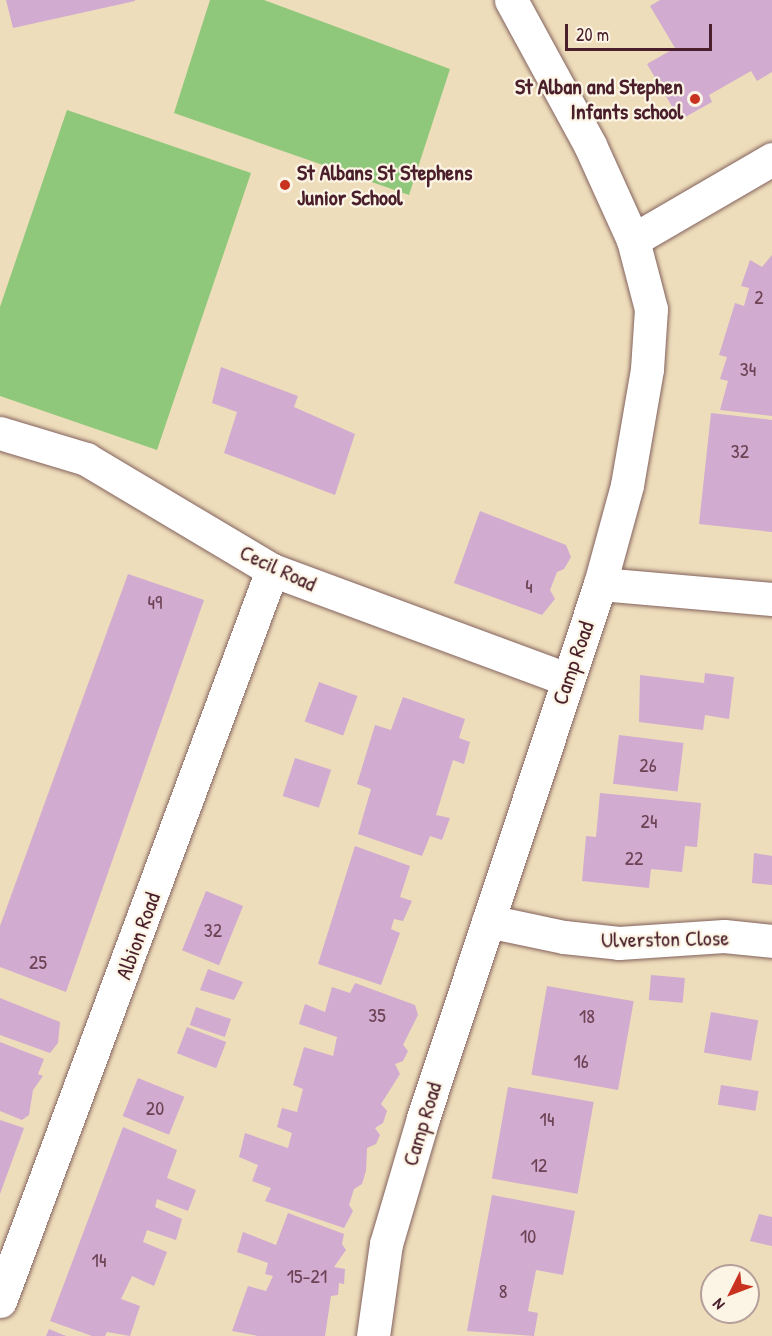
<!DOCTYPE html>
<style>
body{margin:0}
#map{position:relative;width:772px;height:1336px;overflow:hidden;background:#edb;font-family:"Patrick Hand",sans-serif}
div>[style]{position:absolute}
.green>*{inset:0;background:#8fc77b}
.building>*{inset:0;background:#d1abd0;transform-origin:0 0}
.roads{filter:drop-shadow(0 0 2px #83625d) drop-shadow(0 0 2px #83625d)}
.minor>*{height:33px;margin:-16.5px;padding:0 16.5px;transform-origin:16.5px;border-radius:16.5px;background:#fff}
.dots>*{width:16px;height:16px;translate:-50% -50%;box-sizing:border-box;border:3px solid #fcf5e5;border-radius:50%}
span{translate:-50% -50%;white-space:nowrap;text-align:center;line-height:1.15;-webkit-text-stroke:4.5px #fcf5e5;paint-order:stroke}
.number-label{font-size:20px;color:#6c4254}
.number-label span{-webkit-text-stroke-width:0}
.poi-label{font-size:22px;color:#4a1f2b;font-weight:700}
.right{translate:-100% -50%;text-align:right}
.left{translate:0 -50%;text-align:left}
.street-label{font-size:22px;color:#4a1f2b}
.north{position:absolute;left:700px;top:1264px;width:60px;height:60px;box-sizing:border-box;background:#fcf5e5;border:2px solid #b59f9b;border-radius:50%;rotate:228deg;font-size:16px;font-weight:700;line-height:24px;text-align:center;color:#4a1f2b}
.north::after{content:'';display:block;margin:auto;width:21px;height:27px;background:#c8321e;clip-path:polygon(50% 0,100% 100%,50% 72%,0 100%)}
.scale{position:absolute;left:565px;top:24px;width:147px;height:27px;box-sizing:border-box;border:3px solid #4a1f2b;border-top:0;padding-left:8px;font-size:18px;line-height:21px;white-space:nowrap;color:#4a1f2b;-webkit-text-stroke:4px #fcf5e5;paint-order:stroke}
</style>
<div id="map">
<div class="green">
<i style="clip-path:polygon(210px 0,264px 0,450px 69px,409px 195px,174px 113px)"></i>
<i style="clip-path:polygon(67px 110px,251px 173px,157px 450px,0 396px,0 307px)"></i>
</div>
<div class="building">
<i style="clip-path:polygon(6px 0,135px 0,135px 1px,13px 28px)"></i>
<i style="clip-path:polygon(660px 0,772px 0,772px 72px,757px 81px,751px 71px,709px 95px,712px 102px,680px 120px,647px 64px,675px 48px,650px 6px)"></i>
<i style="clip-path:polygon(772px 255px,772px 416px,720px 410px,728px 381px,720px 379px,727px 357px,719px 355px,735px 303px,744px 306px,749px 288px,741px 286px,750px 260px,762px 267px)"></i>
<i style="clip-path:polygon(221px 367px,298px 396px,294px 407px,355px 434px,335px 495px,224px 453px,237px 412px,212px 403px)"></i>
<i style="clip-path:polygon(711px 413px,772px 420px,772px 532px,699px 524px)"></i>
<i style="clip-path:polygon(480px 511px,566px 545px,571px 557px,564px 569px,557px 572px,550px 590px,555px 599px,542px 615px,454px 583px)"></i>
<i style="clip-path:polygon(128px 574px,204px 600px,66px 992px,0 967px,0 926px)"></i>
<i style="clip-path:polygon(705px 673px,734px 677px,729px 719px,705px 715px,703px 730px,639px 722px,640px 675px,704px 683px)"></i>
<i style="left:319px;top:682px;width:41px;height:42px;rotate:20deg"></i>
<i style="clip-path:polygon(403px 697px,465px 719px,459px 738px,470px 742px,464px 764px,453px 760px,436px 815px,450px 818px,442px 840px,430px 836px,422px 856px,358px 834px,371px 789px,357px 784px,375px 725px,391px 730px)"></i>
<i style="left:619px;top:735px;width:65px;height:49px;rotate:7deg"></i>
<i style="left:295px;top:758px;width:38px;height:40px;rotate:18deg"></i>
<i style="clip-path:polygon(600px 793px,701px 803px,697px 847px,685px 846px,682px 872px,651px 869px,649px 888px,582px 881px,586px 836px,596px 837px)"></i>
<i style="clip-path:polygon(355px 846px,410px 866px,400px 897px,412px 901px,403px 921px,394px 919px,391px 929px,400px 933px,381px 985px,318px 964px)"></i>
<i style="clip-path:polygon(754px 853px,772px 856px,772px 885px,752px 883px)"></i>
<i style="left:206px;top:891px;width:40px;height:64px;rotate:22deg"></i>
<i style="clip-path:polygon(208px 969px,243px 982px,234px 1000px,200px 990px)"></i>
<i style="left:651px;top:975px;width:34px;height:25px;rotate:5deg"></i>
<i style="clip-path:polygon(355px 983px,415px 1005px,418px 1015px,403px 1045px,408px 1051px,403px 1061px,395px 1064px,400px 1074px,381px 1104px,387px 1111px,383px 1123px,375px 1128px,380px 1135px,376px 1144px,367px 1148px,366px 1171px,362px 1184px,354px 1189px,349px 1205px,353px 1211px,344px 1228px,265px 1201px,271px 1188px,252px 1181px,258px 1165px,239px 1157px,245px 1133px,288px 1148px,292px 1133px,277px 1127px,282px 1108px,297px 1112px,303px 1089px,293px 1085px,304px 1047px,333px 1056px,337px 1037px,299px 1024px,305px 1004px,325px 1012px,332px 987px,350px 993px)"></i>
<i style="left:547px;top:986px;width:88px;height:90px;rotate:10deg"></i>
<i style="clip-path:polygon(0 998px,60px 1022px,58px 1043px,50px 1053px,0 1035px)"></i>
<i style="left:196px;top:1007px;width:37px;height:19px;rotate:19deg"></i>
<i style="left:711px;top:1012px;width:48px;height:41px;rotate:10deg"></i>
<i style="left:187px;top:1027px;width:42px;height:28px;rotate:21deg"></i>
<i style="clip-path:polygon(0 1042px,44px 1059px,38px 1074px,43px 1076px,33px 1090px,29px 1115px,22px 1120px,0 1111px)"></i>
<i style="left:138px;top:1078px;width:50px;height:41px;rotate:22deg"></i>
<i style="left:721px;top:1085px;width:38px;height:20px;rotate:9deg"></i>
<i style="left:508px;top:1087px;width:87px;height:93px;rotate:10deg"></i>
<i style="clip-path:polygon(0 1120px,24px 1128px,0 1194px)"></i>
<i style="clip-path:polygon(123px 1127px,177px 1150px,167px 1178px,196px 1190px,188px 1211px,157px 1199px,155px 1207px,182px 1219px,176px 1240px,147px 1230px,143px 1242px,167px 1252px,154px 1286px,132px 1276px,121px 1299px,140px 1306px,130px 1336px,107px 1332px,105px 1336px,92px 1336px,50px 1321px)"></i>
<i style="clip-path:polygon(492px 1195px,575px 1211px,563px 1275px,536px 1270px,528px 1311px,538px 1313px,534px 1336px,467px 1331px)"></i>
<i style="clip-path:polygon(288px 1213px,344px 1234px,342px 1244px,346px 1250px,334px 1267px,345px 1269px,344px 1284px,339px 1283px,338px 1295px,331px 1296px,325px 1336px,258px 1336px,232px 1331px,248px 1286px,266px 1291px,273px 1276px,265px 1274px,268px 1263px,237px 1252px,243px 1232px,276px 1245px)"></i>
<i style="clip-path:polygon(759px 1214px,772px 1217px,772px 1246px,750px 1241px)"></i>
<i style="clip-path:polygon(49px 1329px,66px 1336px,46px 1336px)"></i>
</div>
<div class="roads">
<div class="minor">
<i style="left:633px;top:240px;width:161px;rotate:-30.2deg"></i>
<i style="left:0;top:433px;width:90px;rotate:16.8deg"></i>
<i style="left:86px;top:459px;width:217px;rotate:30.8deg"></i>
<i style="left:272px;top:570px;width:314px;rotate:20.3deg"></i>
<i style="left:600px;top:584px;width:173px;rotate:5deg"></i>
<i style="left:488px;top:921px;width:78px;rotate:11.9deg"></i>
<i style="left:564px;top:937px;width:55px;rotate:6.2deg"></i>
<i style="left:619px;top:943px;width:105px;rotate:-3.8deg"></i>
<i style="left:724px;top:936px;width:48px;rotate:5.9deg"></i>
<i style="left:0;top:1301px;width:780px;rotate:-69.59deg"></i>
<i style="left:373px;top:1336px;width:93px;rotate:-82deg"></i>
<i style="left:386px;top:1244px;width:131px;rotate:-73.6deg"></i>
<i style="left:423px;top:1118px;width:563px;rotate:-71.66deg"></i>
<i style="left:600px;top:584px;width:103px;rotate:-74.7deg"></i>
<i style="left:627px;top:485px;width:118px;rotate:-80.2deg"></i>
<i style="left:647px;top:369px;width:60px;rotate:-86.2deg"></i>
<i style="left:651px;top:309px;width:71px;rotate:-104.6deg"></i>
<i style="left:633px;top:240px;width:104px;rotate:-114.4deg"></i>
<i style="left:590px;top:145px;width:165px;rotate:-118.6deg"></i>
</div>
</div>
<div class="dots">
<i style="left:695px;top:99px;background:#c8321e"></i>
<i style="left:285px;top:185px;background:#c8321e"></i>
</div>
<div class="number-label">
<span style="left:759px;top:296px">2</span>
<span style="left:748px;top:368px">34</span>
<span style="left:740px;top:450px">32</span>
<span style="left:529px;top:585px">4</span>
<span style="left:155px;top:601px">49</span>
<span style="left:648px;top:764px">26</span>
<span style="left:649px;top:820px">24</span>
<span style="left:634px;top:857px">22</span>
<span style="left:213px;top:929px">32</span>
<span style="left:38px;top:961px">25</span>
<span style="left:377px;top:1014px">35</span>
<span style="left:587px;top:1015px">18</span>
<span style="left:581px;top:1060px">16</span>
<span style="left:155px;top:1107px">20</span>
<span style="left:547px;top:1118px">14</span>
<span style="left:539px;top:1164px">12</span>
<span style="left:528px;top:1235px">10</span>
<span style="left:99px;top:1259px">14</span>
<span style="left:307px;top:1275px">15-21</span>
<span style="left:503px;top:1290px">8</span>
</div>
<div class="poi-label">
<span class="right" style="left:683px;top:99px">St Alban and Stephen<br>Infants school</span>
<span class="left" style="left:297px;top:185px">St Albans St Stephens<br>Junior School</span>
</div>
<div class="street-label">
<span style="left:278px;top:568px;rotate:25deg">Cecil Road</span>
<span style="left:573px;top:663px;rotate:-71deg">Camp Road</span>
<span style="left:138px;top:936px;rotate:-70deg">Albion Road</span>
<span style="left:665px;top:939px;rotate:-1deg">Ulverston Close</span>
<span style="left:422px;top:1124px;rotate:-73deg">Camp Road</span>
</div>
<div class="north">N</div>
<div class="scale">20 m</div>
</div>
